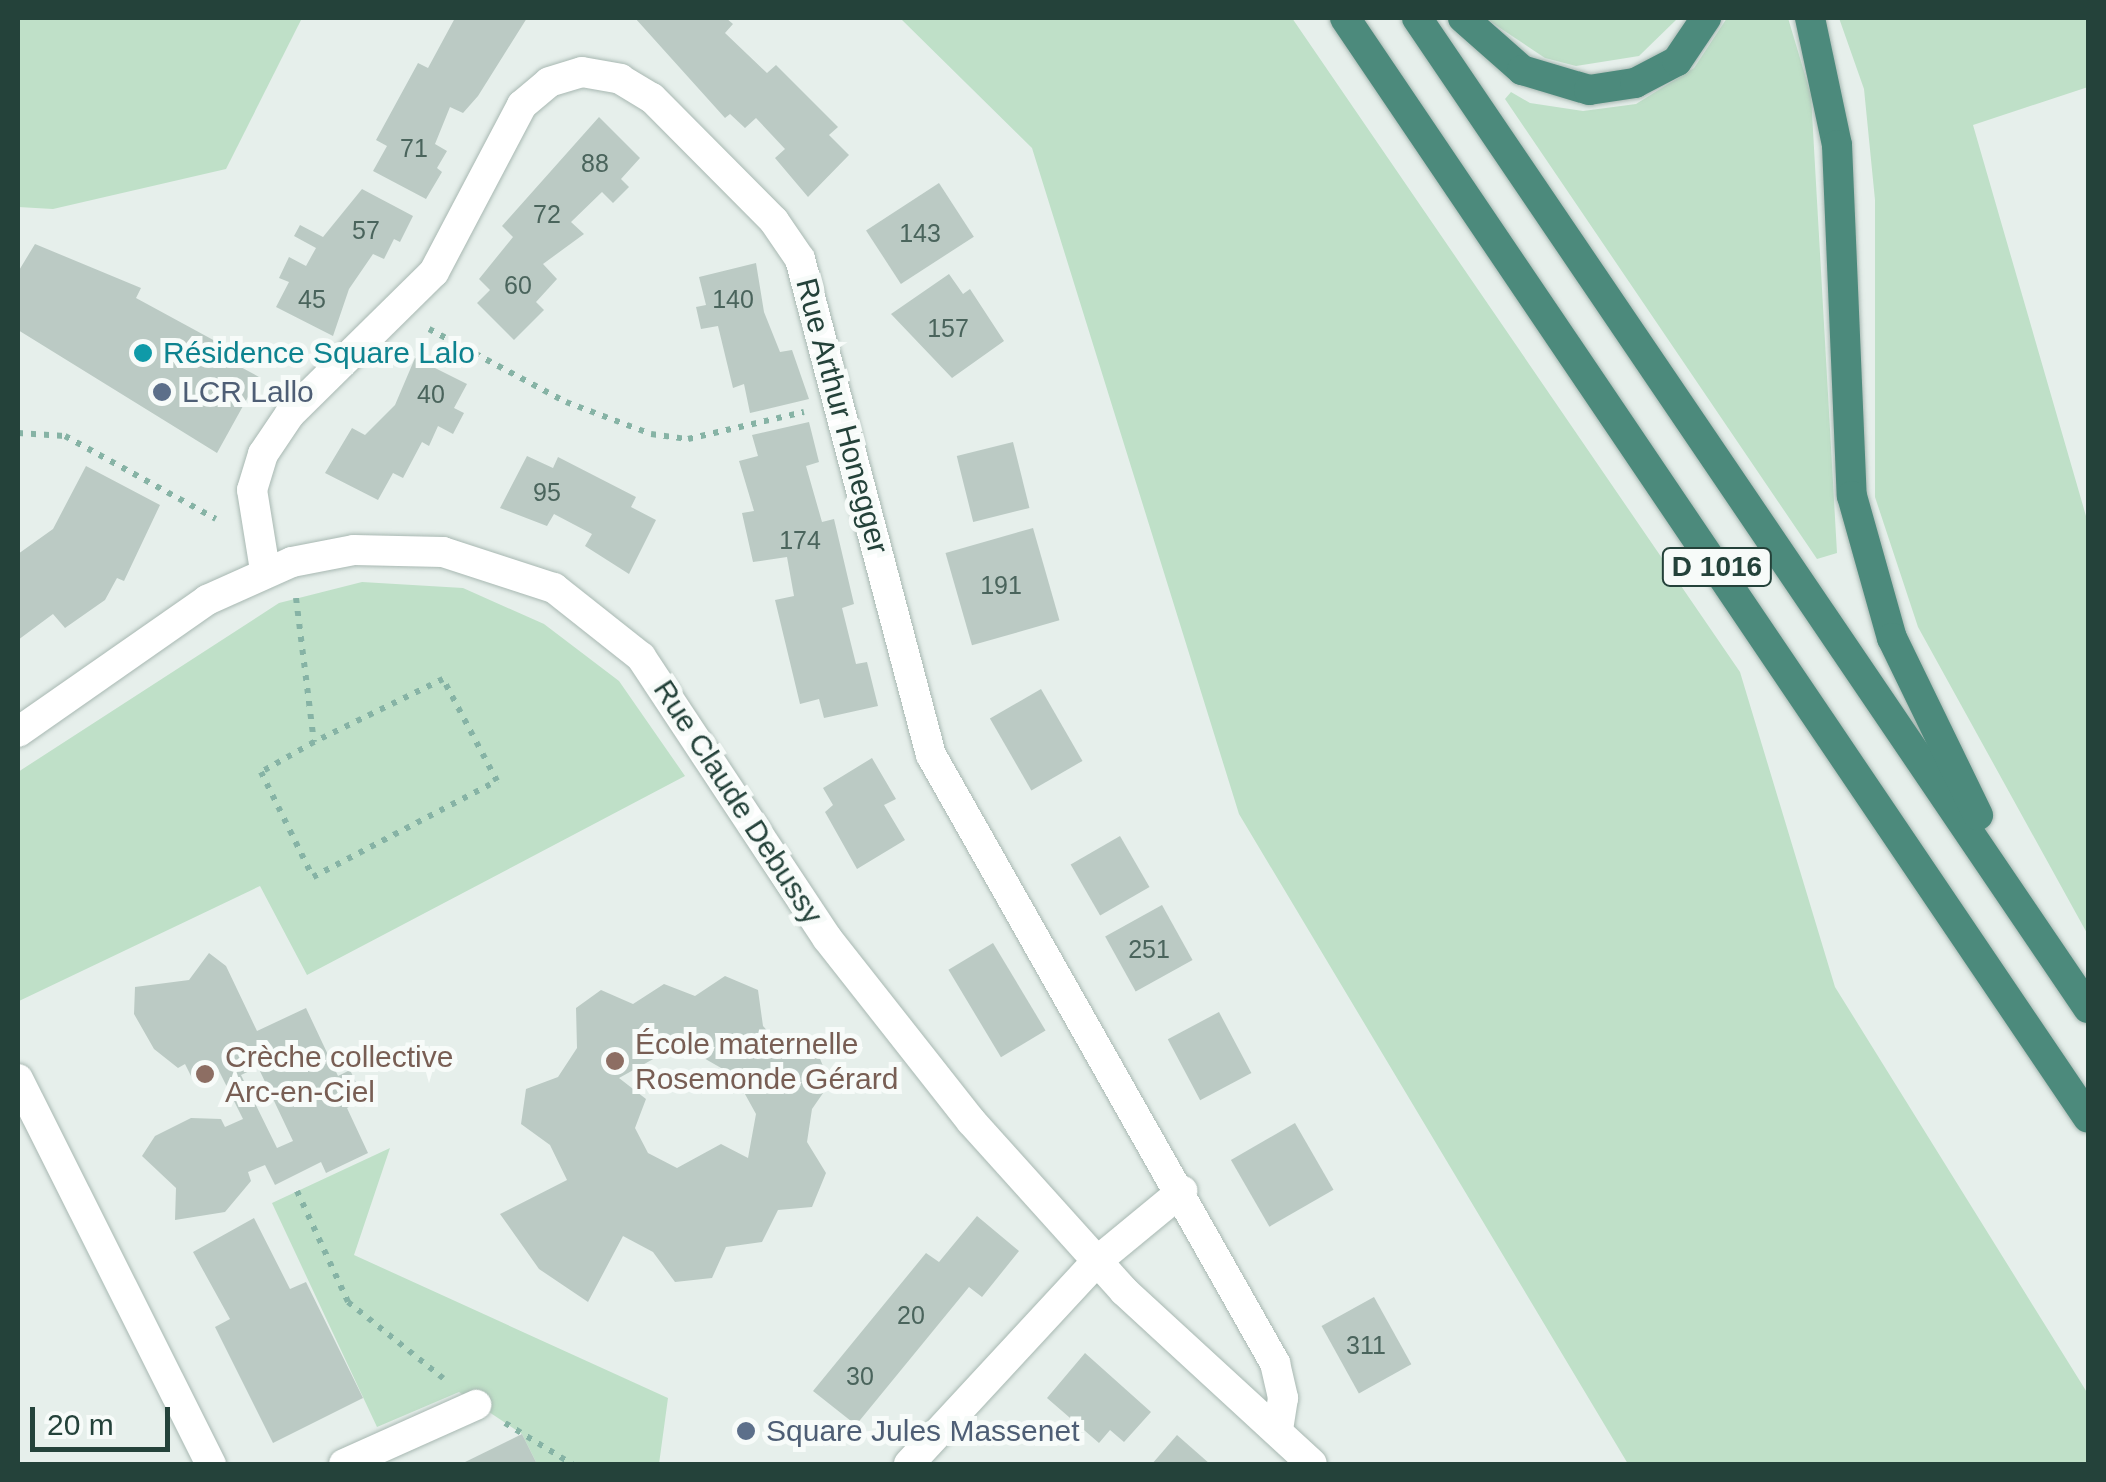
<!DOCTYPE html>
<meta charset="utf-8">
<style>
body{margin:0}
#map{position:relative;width:2106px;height:1482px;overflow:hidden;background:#e6efeb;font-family:Arial,sans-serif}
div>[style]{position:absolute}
.green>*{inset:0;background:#bfe0c8}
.building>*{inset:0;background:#bbcac4;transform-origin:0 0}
.path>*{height:6px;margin-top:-3px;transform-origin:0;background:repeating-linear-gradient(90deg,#86b3a5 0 5px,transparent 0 13px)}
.roads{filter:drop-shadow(0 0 2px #a8b8b2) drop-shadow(0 0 2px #a8b8b2)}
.minor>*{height:30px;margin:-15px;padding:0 15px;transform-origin:15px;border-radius:15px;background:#fff}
.trunk>*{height:30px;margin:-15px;padding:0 15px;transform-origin:15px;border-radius:15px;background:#4c8a7c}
.dots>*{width:28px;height:28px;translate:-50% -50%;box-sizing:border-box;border:5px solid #f7fbf9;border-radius:50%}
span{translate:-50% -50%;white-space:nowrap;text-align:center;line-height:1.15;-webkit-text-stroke:10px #f7fbf9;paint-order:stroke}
.number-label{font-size:25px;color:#4a645c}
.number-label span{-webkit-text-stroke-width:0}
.shield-label span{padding:2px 8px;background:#f7fbf9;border:2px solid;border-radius:8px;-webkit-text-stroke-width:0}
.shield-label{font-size:28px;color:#24423a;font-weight:700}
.culture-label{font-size:30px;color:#0d838f}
.left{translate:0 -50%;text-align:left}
.service-label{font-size:30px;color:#4e5e75}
.street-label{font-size:30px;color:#24423a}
.education-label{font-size:30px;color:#785e54}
.frame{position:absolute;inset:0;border:20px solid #24423a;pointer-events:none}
.scale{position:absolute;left:30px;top:1407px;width:140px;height:45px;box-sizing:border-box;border:5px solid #24423a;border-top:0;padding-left:12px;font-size:30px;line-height:35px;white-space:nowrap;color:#24423a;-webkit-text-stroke:8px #f7fbf9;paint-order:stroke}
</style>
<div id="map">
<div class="green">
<i style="clip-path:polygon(18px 18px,302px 18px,226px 169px,53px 209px,18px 207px)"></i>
<i style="clip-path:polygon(900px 18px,1292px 18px,1740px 672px,1835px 987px,2088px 1394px,2088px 1464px,1628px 1464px,1239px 814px,1032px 148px)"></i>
<i style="clip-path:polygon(1485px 18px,1678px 18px,1639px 56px,1576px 66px,1545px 58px)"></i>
<i style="clip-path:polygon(1727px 18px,1788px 18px,1811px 95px,1837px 553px,1817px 559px,1505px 99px,1511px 92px,1530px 103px,1583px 111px,1636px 104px,1694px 68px)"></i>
<i style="clip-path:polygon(1839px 18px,2088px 18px,2088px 87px,1973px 125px,2088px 523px,2088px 935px,1918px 627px,1875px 497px,1875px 200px,1864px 89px)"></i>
<i style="clip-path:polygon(362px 582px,463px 588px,544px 624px,619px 681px,685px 776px,307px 975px,260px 886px,19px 1001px,18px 772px,279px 603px)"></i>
<i style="clip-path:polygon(390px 1148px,354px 1255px,668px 1398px,659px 1464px,537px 1464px,522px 1434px,459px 1392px,377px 1427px,272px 1203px)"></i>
</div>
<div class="building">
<i style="clip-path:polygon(455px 18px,527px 18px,478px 96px,463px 113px,450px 107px,435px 144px,447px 151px,437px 168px,442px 172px,426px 199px,373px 171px,387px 146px,376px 140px,418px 63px,428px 68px)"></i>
<i style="clip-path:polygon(635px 18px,726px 18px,733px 24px,725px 33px,767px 73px,776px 65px,838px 127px,829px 135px,849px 155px,808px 197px,775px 158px,785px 149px,756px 118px,745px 128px,730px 114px,725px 118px)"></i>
<i style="clip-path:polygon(599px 117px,640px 158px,621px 179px,629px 187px,613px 203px,602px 192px,571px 222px,584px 234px,543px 264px,557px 279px,536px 302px,544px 310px,514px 340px,477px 303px,490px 290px,479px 279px,513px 237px,502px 226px)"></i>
<i style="left:939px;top:183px;width:64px;height:87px;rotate:57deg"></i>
<i style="clip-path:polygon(362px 189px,413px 216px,400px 242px,394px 239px,384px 259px,373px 254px,349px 289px,333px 336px,276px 307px,289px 282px,279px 278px,289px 257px,306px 266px,316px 248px,294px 236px,300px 225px,323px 237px)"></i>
<i style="clip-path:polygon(35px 244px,141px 288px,136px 298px,228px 348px,224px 358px,259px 377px,217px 453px,18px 330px,18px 272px)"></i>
<i style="clip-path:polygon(756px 263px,764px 312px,780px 352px,792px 350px,809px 399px,750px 413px,744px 384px,733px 388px,718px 326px,701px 329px,696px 307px,706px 305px,699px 277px)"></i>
<i style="clip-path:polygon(949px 274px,963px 294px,970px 289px,1004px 341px,952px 378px,891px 314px)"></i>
<i style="clip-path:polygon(415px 358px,467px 384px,454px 408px,464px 413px,453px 434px,438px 426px,429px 446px,422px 442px,403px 478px,393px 473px,378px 500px,325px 473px,352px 428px,365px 435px,395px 405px)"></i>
<i style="clip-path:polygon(809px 422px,819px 462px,806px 466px,822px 522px,834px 519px,854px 604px,842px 608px,856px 664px,867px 662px,878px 706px,824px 718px,819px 699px,800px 704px,775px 600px,794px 596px,787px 557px,753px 562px,742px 513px,754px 511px,739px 461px,758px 456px,752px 435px)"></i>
<i style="left:1013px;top:442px;width:68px;height:58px;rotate:76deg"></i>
<i style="clip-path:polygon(527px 456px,553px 468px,558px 457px,636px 497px,631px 507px,656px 520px,629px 574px,585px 546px,592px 534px,554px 514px,547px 526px,500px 508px)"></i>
<i style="clip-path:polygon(86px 466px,160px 505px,124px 581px,117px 578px,105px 600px,65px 628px,53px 614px,18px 640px,18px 554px,53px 529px)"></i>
<i style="left:1033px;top:528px;width:96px;height:91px;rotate:74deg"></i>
<i style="left:1041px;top:689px;width:83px;height:59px;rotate:60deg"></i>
<i style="clip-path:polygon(872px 758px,896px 799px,884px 805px,905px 840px,857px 869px,825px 812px,833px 805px,823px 788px)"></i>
<i style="left:1120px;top:836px;width:59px;height:57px;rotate:60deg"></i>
<i style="left:1162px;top:905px;width:63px;height:65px;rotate:61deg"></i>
<i style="left:993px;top:943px;width:102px;height:52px;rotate:59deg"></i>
<i style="clip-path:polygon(evenodd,209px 953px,226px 966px,257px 1031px,306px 1008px,338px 1076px,350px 1070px,364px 1099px,347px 1108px,368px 1153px,326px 1173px,321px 1162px,275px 1185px,265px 1165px,248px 1172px,251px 1181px,225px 1212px,175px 1220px,176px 1188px,142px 1156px,155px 1136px,191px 1118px,221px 1119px,225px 1127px,243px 1119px,218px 1069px,194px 1082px,185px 1064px,178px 1068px,154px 1049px,134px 1014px,135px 987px,189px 980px,209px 953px,258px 1067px,293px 1141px,277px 1148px,241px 1075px,258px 1067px)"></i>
<i style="clip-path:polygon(evenodd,725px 976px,758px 990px,763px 1026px,780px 1045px,816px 1049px,830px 1083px,812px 1109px,807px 1142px,826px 1173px,812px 1207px,778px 1210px,762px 1242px,726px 1247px,712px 1278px,675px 1282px,653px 1252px,623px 1236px,588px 1302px,539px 1269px,500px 1214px,567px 1180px,550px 1145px,521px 1124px,526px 1089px,558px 1077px,577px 1048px,576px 1008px,601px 990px,633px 1004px,664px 984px,695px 996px,725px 976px,664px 1053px,695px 1053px,735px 1076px,756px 1114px,748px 1158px,721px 1144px,677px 1168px,648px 1153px,635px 1128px,646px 1099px,619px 1078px,664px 1053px)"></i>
<i style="left:1219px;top:1012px;width:69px;height:58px;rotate:62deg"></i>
<i style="left:1295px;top:1123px;width:77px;height:74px;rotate:60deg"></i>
<i style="clip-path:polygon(977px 1216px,1019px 1251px,982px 1297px,969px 1287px,856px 1425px,813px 1391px,926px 1253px,939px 1262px)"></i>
<i style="clip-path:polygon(254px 1218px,290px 1289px,306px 1282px,363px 1398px,273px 1443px,215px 1327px,230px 1319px,193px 1252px)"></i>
<i style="left:1374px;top:1297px;width:77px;height:60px;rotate:61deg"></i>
<i style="clip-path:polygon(1085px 1353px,1151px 1412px,1124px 1442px,1110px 1430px,1099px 1443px,1047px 1398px)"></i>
<i style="clip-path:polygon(522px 1434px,537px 1464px,461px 1464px)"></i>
<i style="clip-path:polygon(1177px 1435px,1210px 1464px,1152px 1464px)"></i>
</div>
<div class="path">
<i style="left:429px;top:329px;width:155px;rotate:28.1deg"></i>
<i style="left:566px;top:402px;width:91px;rotate:20.6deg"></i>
<i style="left:651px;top:434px;width:37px;rotate:8deg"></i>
<i style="left:688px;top:439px;width:119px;rotate:-13.1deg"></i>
<i style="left:18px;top:433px;width:47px;rotate:3.7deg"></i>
<i style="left:65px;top:436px;width:172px;rotate:28.8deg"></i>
<i style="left:296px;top:598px;width:145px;rotate:82.9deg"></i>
<i style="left:314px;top:742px;width:61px;rotate:150.5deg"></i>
<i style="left:261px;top:772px;width:117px;rotate:63.7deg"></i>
<i style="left:313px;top:877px;width:208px;rotate:-27.6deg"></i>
<i style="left:497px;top:781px;width:115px;rotate:-117.9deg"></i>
<i style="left:443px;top:679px;width:144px;rotate:154deg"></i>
<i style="left:297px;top:1191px;width:122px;rotate:65.3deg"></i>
<i style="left:348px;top:1302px;width:122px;rotate:38.7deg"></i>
<i style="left:505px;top:1423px;width:79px;rotate:31.5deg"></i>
</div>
<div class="roads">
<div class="minor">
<i style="left:265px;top:570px;width:81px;rotate:-99.2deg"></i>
<i style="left:252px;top:490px;width:38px;rotate:-73deg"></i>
<i style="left:263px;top:454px;width:48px;rotate:-56deg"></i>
<i style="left:290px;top:414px;width:202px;rotate:-44.6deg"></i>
<i style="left:434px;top:272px;width:189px;rotate:-62.2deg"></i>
<i style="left:522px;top:105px;width:35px;rotate:-40deg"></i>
<i style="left:549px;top:82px;width:34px;rotate:-17deg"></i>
<i style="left:582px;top:72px;width:39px;rotate:10deg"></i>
<i style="left:620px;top:79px;width:37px;rotate:31deg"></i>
<i style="left:652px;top:98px;width:173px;rotate:45.2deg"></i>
<i style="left:774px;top:221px;width:46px;rotate:55.6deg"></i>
<i style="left:800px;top:259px;width:513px;rotate:75.21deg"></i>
<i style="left:931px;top:755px;width:699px;rotate:60.5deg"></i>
<i style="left:1275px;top:1363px;width:36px;rotate:77deg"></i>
<i style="left:1283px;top:1398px;width:33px;rotate:99deg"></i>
<i style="left:18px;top:732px;width:231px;rotate:-34.9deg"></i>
<i style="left:207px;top:600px;width:93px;rotate:-24.1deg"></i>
<i style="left:292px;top:562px;width:63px;rotate:-11deg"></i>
<i style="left:354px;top:550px;width:89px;rotate:1.3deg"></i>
<i style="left:443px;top:552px;width:117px;rotate:18deg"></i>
<i style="left:554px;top:588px;width:111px;rotate:38.4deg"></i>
<i style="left:641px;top:657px;width:337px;rotate:56.5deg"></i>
<i style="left:827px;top:938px;width:233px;rotate:51.8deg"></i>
<i style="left:971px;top:1121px;width:229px;rotate:48deg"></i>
<i style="left:1124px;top:1291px;width:255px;rotate:42.6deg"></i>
<i style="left:18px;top:1079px;width:431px;rotate:63.4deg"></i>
<i style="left:344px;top:1464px;width:145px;rotate:-24.1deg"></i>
<i style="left:909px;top:1464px;width:275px;rotate:-47.2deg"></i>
<i style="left:1096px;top:1262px;width:112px;rotate:-39.5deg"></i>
</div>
<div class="trunk">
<i style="left:1345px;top:18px;width:1327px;rotate:55.96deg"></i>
<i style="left:1417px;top:18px;width:1196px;rotate:55.87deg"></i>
<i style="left:1463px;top:18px;width:79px;rotate:41.4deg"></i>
<i style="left:1522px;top:70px;width:70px;rotate:16.6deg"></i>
<i style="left:1589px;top:90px;width:47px;rotate:-8.7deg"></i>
<i style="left:1635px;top:83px;width:47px;rotate:-27.6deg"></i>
<i style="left:1677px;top:61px;width:52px;rotate:-56deg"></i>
<i style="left:1810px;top:18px;width:130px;rotate:78deg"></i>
<i style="left:1837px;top:145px;width:351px;rotate:87.6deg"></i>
<i style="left:1852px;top:496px;width:148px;rotate:74.3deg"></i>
<i style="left:1892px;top:638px;width:197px;rotate:64.1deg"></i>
</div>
</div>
<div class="dots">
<i style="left:143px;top:353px;background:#0f9aa8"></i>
<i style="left:162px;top:392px;background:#5c6f8a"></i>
<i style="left:615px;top:1061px;background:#8d6e63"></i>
<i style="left:205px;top:1074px;background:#8d6e63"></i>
<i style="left:746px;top:1431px;background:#5c6f8a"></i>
</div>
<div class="number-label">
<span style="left:414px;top:148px">71</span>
<span style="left:595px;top:163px">88</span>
<span style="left:547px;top:214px">72</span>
<span style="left:366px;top:230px">57</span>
<span style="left:920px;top:233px">143</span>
<span style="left:518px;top:285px">60</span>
<span style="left:312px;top:299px">45</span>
<span style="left:733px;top:299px">140</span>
<span style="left:948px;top:328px">157</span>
<span style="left:431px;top:394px">40</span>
<span style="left:547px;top:492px">95</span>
<span style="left:800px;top:540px">174</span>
<span style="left:1001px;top:585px">191</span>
<span style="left:1149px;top:949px">251</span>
<span style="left:911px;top:1315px">20</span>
<span style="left:1366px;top:1345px">311</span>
<span style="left:860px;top:1376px">30</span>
</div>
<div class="shield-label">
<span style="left:1717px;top:567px">D 1016</span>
</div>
<div class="culture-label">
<span class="left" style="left:163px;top:353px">Résidence Square Lalo</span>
</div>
<div class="service-label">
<span class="left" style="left:182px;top:392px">LCR Lallo</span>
<span class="left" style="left:766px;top:1431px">Square Jules Massenet</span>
</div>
<div class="street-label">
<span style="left:842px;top:416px;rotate:75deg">Rue Arthur Honegger</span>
<span style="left:738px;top:802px;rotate:57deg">Rue Claude Debussy</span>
</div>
<div class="education-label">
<span class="left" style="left:635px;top:1061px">École maternelle<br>Rosemonde Gérard</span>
<span class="left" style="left:225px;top:1074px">Crèche collective<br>Arc-en-Ciel</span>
</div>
<div class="frame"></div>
<div class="scale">20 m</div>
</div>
